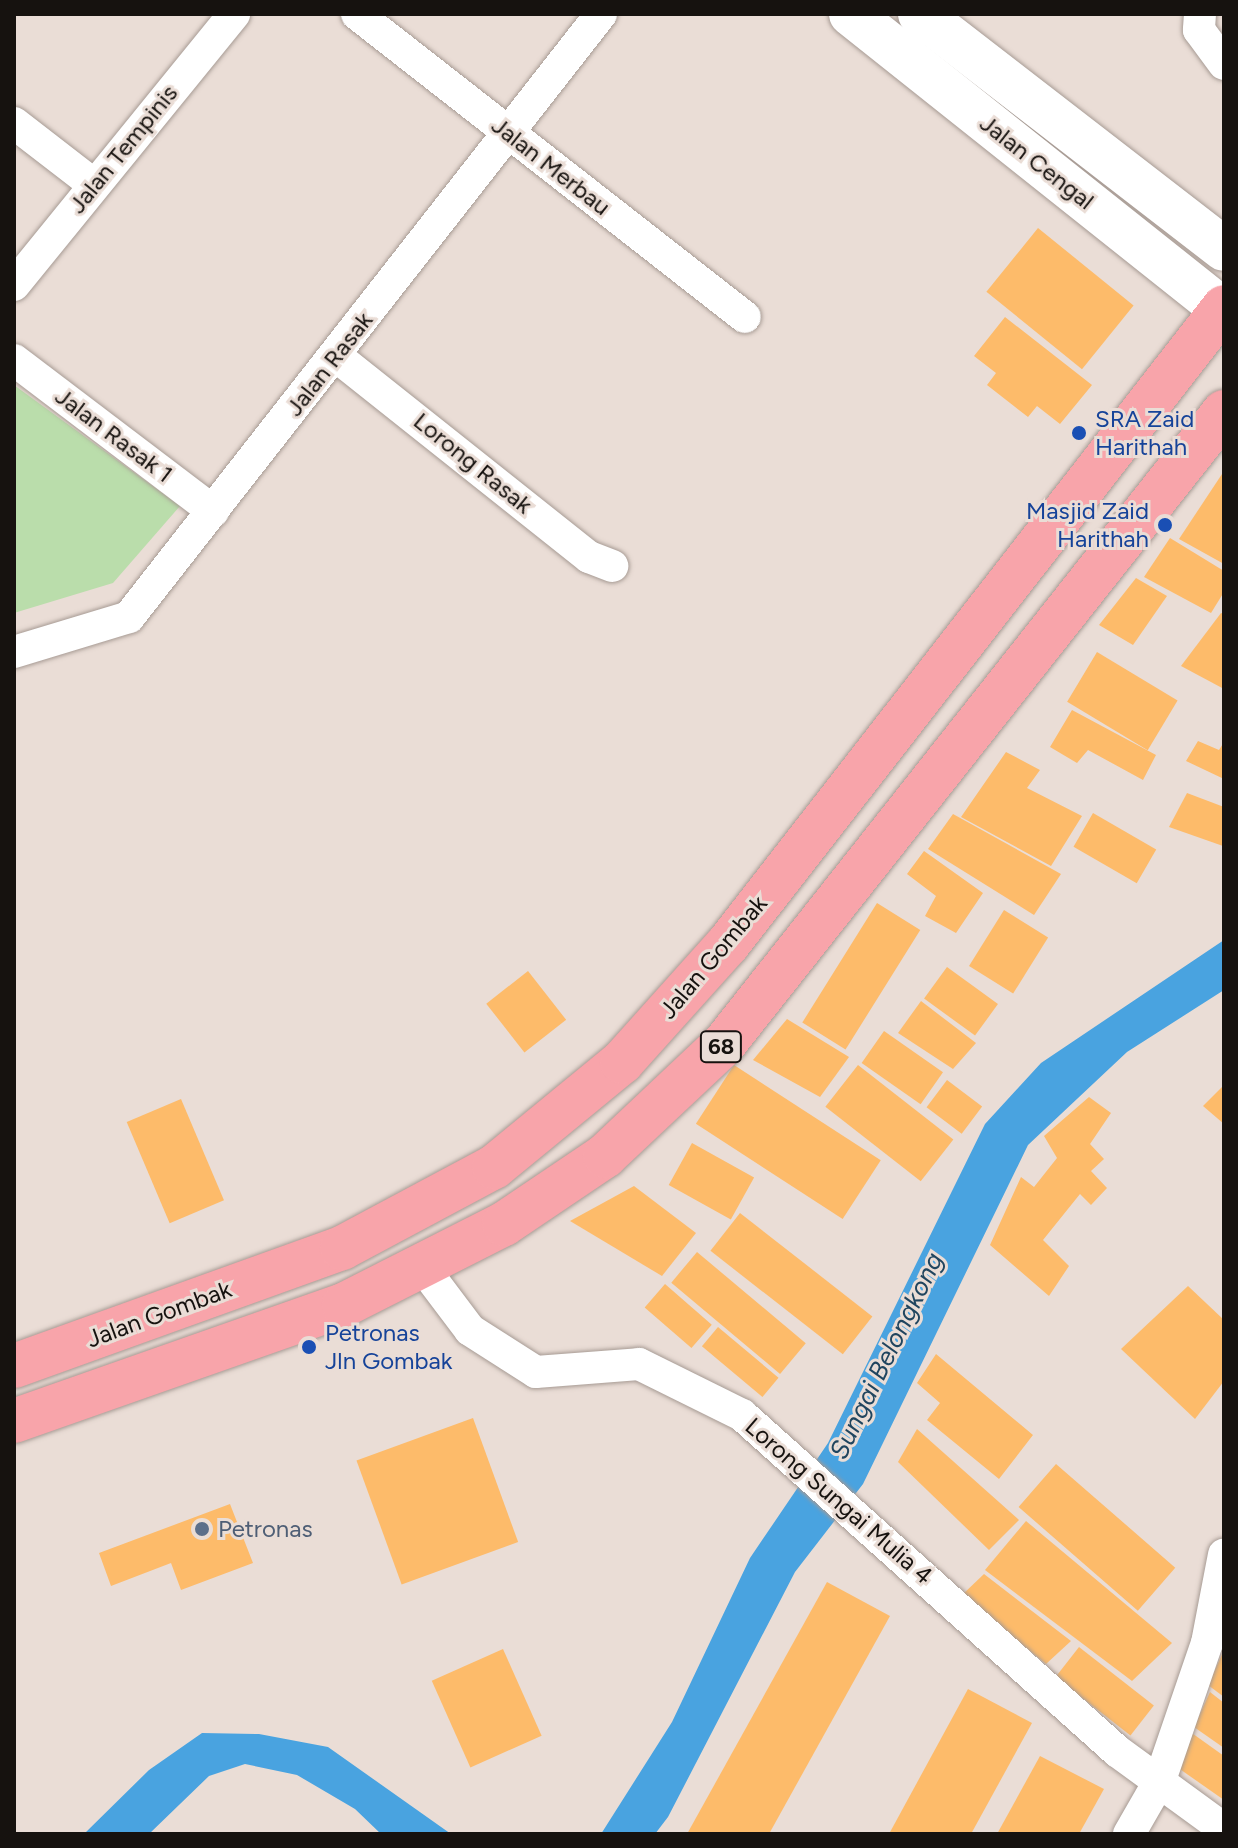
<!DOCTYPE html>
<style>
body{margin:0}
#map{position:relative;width:1238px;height:1848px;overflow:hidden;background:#eaddd6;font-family:Figtree,sans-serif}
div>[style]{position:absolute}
.green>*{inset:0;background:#baddab}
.water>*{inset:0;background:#49a3e0}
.building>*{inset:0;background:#fdbb6a;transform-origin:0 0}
.roads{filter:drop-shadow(0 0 2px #a79b94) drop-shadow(0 0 2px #a79b94)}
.street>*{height:32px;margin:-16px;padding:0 16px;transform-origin:16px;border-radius:16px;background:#fff}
.secondary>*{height:44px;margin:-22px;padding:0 22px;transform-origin:22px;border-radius:22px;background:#fff}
.primary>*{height:44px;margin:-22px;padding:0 22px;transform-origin:22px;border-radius:22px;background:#f8a4aa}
.dots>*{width:22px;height:22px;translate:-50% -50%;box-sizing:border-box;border:4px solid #eaddd6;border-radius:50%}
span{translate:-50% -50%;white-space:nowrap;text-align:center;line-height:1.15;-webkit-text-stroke:6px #eaddd6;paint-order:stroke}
.shield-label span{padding:2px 6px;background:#eaddd6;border:2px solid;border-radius:6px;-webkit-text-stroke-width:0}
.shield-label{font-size:22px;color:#16120f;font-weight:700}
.street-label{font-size:24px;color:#16120f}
.transit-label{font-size:24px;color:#164399}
.left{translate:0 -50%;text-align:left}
.right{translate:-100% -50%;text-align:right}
.service-label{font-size:24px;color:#4e5e75}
.water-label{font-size:26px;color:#20455f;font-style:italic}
.frame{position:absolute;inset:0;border:16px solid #16120f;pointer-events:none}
</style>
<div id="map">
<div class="green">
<i style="clip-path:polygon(14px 385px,180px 506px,113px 583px,14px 613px)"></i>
</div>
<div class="water">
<i style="clip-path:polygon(1224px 940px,1224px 990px,1127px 1052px,1028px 1145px,863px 1484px,795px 1572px,668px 1817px,655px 1834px,601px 1834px,672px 1722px,750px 1558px,828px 1443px,985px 1124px,1041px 1063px)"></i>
<i style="clip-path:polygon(202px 1733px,259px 1734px,328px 1747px,451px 1834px,381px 1834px,355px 1809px,297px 1775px,245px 1764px,209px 1776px,149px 1834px,84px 1834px,149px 1770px)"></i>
</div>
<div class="building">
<i style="left:1038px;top:228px;width:123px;height:82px;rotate:39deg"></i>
<i style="clip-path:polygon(1005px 317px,1092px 385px,1060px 424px,1037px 406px,1028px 417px,987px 385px,996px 373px,974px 356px)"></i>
<i style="clip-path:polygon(1224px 471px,1224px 564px,1179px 539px)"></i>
<i style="clip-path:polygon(1170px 538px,1224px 571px,1224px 592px,1211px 613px,1144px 577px)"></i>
<i style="clip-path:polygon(1136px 578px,1167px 596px,1133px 645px,1099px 625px)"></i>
<i style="clip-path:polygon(1221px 613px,1224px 614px,1224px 689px,1181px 666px)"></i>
<i style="left:1097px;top:652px;width:94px;height:58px;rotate:31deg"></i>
<i style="clip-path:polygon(1072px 710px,1156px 755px,1143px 780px,1088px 750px,1077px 763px,1050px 747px)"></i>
<i style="clip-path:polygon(1198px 741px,1219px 750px,1224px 742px,1224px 779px,1186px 761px)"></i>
<i style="clip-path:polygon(1006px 752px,1040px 770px,1027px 788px,1082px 816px,1051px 866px,961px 817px)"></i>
<i style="clip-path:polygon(1187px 793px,1224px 807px,1223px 846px,1169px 827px)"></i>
<i style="left:1093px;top:813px;width:73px;height:39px;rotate:30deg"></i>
<i style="clip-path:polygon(953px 814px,1061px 874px,1034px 915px,928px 849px)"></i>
<i style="clip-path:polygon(924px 851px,983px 893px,956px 933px,925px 916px,936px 896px,907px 874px)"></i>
<i style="left:877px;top:903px;width:51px;height:141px;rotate:32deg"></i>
<i style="left:1004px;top:910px;width:52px;height:66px;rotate:32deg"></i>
<i style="left:947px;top:967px;width:63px;height:39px;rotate:36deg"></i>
<i style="left:528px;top:971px;width:62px;height:53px;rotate:52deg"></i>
<i style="clip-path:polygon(921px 1001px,976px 1043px,953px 1069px,898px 1033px)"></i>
<i style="clip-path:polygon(787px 1019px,849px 1057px,820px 1097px,753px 1060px)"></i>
<i style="left:884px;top:1031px;width:72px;height:39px;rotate:35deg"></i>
<i style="left:734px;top:1065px;width:175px;height:70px;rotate:33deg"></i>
<i style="left:858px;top:1065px;width:121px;height:53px;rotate:38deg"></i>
<i style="left:947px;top:1080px;width:44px;height:34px;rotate:37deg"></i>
<i style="clip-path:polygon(1224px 1085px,1224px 1124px,1203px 1106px)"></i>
<i style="clip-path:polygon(1089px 1097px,1111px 1113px,1090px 1144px,1104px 1159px,1091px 1171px,1107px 1188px,1091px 1205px,1080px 1194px,1043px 1240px,1069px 1266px,1049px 1296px,990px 1245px,1021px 1177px,1034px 1187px,1057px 1158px,1044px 1136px)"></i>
<i style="left:181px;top:1099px;width:110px;height:59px;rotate:67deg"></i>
<i style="left:692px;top:1143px;width:71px;height:48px;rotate:29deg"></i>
<i style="clip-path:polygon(634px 1186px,696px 1233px,662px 1276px,570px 1221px)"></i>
<i style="left:740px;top:1213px;width:168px;height:48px;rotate:38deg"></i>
<i style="left:697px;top:1252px;width:142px;height:40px;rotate:40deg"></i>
<i style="left:665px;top:1284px;width:62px;height:31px;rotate:41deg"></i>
<i style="clip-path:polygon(1188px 1286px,1224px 1320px,1224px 1381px,1195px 1419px,1121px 1349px)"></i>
<i style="left:718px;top:1327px;width:79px;height:25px;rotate:40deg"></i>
<i style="clip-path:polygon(936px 1354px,1033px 1435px,999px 1479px,927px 1420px,940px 1403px,917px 1383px)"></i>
<i style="left:473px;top:1418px;width:132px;height:124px;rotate:70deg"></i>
<i style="clip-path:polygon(917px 1429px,1019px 1520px,989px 1550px,898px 1462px)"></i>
<i style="left:1056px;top:1464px;width:158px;height:57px;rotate:41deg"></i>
<i style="clip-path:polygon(230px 1504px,253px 1563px,181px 1590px,171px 1563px,111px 1586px,99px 1553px)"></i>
<i style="clip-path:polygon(1026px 1521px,1172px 1643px,1132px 1681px,985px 1570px)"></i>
<i style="clip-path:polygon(984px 1574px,1071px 1641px,1046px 1664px,962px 1595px)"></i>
<i style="clip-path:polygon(827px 1582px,890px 1616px,769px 1834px,687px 1834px)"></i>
<i style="left:1079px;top:1647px;width:95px;height:38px;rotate:38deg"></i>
<i style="left:503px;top:1649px;width:95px;height:78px;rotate:66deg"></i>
<i style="clip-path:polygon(1224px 1650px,1224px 1697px,1208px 1685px)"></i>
<i style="clip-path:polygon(968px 1689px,1032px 1723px,971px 1834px,889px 1834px)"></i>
<i style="clip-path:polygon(1210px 1692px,1224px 1703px,1224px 1748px,1194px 1727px)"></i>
<i style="clip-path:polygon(1189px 1731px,1224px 1756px,1224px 1800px,1174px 1765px)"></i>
<i style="clip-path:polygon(1040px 1756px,1104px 1789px,1079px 1834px,997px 1834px)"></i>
</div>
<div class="roads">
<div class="street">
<i style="left:357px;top:14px;width:492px;rotate:38deg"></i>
<i style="left:1200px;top:14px;width:16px;rotate:94deg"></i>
<i style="left:1199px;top:30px;width:42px;rotate:53.7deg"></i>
<i style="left:14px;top:123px;width:100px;rotate:37.7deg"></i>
<i style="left:14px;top:285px;width:349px;rotate:-50.9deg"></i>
<i style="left:336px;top:356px;width:323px;rotate:38.5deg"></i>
<i style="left:589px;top:557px;width:25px;rotate:21deg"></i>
<i style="left:14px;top:360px;width:250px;rotate:37.2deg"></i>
<i style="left:14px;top:652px;width:120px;rotate:-16.9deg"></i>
<i style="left:129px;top:617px;width:766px;rotate:-51.95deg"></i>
<i style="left:421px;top:1265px;width:81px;rotate:53deg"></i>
<i style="left:470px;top:1330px;width:78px;rotate:32.5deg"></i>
<i style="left:536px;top:1372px;width:103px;rotate:-4.4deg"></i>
<i style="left:639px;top:1364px;width:115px;rotate:26.3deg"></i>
<i style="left:742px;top:1415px;width:504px;rotate:41.86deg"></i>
<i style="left:1117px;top:1751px;width:132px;rotate:36.1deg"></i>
<i style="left:1129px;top:1834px;width:62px;rotate:-60.1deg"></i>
<i style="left:1160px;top:1780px;width:145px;rotate:-71.1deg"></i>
<i style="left:1207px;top:1643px;width:90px;rotate:-79.1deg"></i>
</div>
<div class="secondary">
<i style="left:851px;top:14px;width:477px;rotate:38.5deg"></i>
<i style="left:920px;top:14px;width:384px;rotate:37.7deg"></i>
</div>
<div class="primary">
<i style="left:14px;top:1366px;width:349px;rotate:-19.8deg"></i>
<i style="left:342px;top:1248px;width:172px;rotate:-28.1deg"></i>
<i style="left:494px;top:1167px;width:166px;rotate:-39.4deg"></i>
<i style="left:622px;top:1062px;width:159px;rotate:-48.1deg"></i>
<i style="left:728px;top:944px;width:807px;rotate:-52.09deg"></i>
<i style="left:14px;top:1421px;width:350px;rotate:-19.4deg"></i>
<i style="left:344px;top:1305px;width:179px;rotate:-26.9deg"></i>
<i style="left:504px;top:1224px;width:122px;rotate:-34deg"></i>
<i style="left:605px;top:1156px;width:163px;rotate:-43.3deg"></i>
<i style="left:724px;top:1044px;width:806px;rotate:-51.65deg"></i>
</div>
</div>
<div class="dots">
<i style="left:1079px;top:433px;background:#1a4fb4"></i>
<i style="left:1165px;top:525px;background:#1a4fb4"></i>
<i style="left:309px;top:1347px;background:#1a4fb4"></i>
<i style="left:202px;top:1529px;background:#5c6f8a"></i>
</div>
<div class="shield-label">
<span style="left:721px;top:1047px">68</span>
</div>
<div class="street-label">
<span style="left:123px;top:149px;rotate:-51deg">Jalan Tempinis</span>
<span style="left:1037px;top:162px;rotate:38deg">Jalan Cengal</span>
<span style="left:551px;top:166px;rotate:38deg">Jalan Merbau</span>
<span style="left:329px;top:364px;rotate:-52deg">Jalan Rasak</span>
<span style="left:114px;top:435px;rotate:37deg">Jalan Rasak 1</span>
<span style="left:473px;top:463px;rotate:39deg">Lorong Rasak</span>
<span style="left:713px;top:957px;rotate:-50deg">Jalan Gombak</span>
<span style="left:159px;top:1314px;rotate:-20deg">Jalan Gombak</span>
<span style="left:839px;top:1501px;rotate:41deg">Lorong Sungai Mulia 4</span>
</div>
<div class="transit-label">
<span class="left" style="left:1095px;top:433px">SRA Zaid<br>Harithah</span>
<span class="right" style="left:1149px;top:525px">Masjid Zaid<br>Harithah</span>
<span class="left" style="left:325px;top:1347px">Petronas<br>Jln Gombak</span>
</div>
<div class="service-label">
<span class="left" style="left:218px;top:1529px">Petronas</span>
</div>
<div class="water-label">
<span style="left:887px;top:1356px;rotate:-64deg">Sungai Belongkong</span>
</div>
<div class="frame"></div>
</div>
